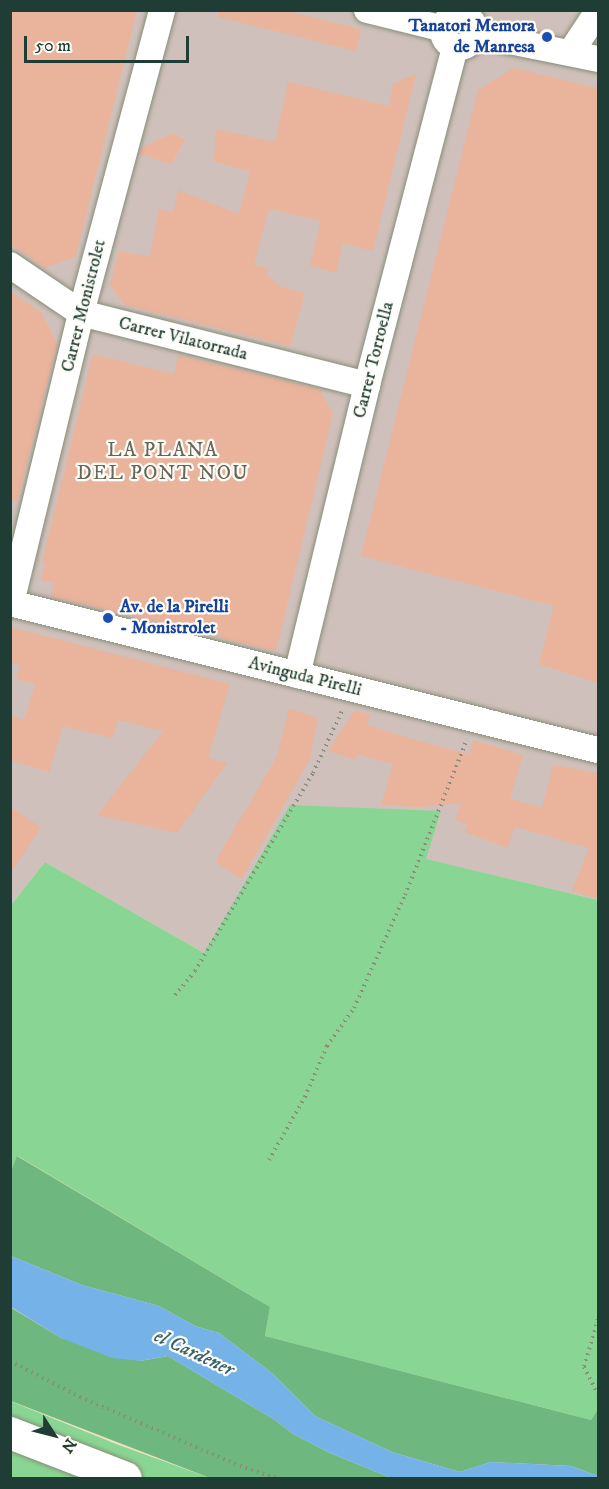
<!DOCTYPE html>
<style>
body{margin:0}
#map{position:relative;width:609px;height:1489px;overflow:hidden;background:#f0debe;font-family:"IM FELL DW Pica",serif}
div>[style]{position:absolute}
.industrial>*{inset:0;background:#cfc0bb}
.green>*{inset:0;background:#89d694}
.forest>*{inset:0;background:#6eb77e}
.water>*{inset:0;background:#74b2e7}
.building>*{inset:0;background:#e9b39c}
.path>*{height:4px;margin-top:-2px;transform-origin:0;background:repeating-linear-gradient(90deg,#888e79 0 1.5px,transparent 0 6px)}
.roads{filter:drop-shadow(0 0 2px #888e79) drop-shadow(0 0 2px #888e79)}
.minor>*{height:26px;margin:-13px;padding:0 13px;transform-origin:13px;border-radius:13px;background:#fff}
.minor>.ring{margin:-13px;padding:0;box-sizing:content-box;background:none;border:26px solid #fff;border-radius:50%}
.major>*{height:32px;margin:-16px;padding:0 16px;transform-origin:16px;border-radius:16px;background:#fff}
.dots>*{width:16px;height:16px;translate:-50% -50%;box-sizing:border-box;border:3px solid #fdfcf7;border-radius:50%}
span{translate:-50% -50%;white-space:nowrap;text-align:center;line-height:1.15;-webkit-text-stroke:4.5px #fdfcf7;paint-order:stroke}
.transit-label{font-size:18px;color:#164399;font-weight:700}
.right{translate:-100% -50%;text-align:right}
.left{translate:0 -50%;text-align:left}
.street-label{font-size:18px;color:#1f3d34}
.neighbourhood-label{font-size:20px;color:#666658;letter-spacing:1.5px}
.water-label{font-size:20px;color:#39606a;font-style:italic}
.frame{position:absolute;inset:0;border:12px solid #1f3d34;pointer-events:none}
.north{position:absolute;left:24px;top:1405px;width:60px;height:60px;-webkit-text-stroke:4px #fdfcf7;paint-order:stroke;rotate:126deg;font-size:16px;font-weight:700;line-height:24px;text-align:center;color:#1f3d34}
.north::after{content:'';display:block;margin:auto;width:21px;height:27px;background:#1f3d34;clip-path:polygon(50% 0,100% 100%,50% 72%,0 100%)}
.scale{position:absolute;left:24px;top:36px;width:165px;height:27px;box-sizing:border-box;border:3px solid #1f3d34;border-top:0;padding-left:8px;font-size:18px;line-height:21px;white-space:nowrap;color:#1f3d34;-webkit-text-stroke:4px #fdfcf7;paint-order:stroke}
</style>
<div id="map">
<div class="industrial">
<i style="clip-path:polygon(11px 11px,598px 11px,598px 900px,425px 859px,441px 811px,204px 953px,45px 862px,11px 905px)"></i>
</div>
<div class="green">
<i style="clip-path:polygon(290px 805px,441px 811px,426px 859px,598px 900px,598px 1409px,591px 1420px,265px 1336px,270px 1307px,18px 1156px,11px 1171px,11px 905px,45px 862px,204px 953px)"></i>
<i style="clip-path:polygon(10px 1401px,116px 1444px,210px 1478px,11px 1478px)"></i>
</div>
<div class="forest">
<i style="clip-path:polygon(17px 1156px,270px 1307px,265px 1336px,591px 1420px,598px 1409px,598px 1476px,571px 1466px,491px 1462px,460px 1472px,392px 1452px,315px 1416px,273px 1374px,219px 1333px,195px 1326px,159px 1306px,82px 1285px,11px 1256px,11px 1171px)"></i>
<i style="clip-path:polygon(10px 1307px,61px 1338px,140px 1361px,168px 1356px,275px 1420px,293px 1434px,330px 1453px,391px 1478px,210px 1478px,11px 1401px)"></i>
</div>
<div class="water">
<i style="clip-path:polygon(11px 1256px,82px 1285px,159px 1306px,195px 1326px,219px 1333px,273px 1374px,315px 1416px,392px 1452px,460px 1472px,491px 1462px,571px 1466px,598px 1476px,598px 1478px,391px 1478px,330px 1453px,293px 1434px,275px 1420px,168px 1356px,140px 1361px,112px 1358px,61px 1338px,11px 1307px)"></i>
</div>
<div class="building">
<i style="clip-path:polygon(10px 10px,137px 10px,76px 256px,45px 268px,10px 243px)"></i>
<i style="clip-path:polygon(218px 10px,284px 10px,361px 29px,356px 51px,218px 17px)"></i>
<i style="clip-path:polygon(513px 68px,598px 88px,598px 683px,539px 664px,554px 606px,361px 556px,478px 90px)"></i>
<i style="clip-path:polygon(416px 74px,373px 251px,343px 243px,336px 273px,310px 266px,321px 221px,269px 209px,254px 265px,269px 268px,267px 275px,281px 287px,305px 293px,290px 346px,125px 305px,110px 285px,119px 251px,150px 257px,159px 209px,173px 212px,178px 190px,239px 214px,250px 172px,214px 161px,216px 129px,275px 142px,288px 82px,389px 106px,393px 84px)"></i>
<i style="clip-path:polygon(173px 133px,185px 140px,171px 164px,139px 154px,141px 148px)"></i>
<i style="clip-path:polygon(10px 291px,42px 313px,57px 344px,17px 501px,10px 500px)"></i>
<i style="clip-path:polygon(93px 354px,174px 374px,178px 355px,319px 389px,333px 413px,276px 651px,50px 596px,54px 583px,41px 580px,45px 563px,42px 562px)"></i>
<i style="clip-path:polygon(10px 627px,230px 684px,208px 758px,227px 763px,177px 833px,97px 815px,163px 731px,118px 720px,113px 738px,63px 726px,49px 772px,10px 760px,10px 716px,24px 720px,35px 684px,16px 679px,20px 664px,10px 662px)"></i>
<i style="clip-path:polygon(289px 708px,318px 718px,310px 759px,242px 879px,215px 862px,277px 756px)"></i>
<i style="clip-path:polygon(355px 710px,370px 715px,367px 725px,430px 744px,469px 754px,474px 740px,523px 755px,510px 798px,542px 808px,553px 765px,598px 773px,598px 899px,572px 891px,589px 848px,515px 827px,507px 848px,464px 832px,468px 825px,455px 820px,461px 803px,419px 807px,381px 805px,393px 764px,357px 754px,356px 760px,328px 751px)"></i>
<i style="clip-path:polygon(10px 807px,41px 827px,10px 874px)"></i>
</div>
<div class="path">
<i style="left:175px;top:995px;width:31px;rotate:-50deg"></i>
<i style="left:195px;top:971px;width:230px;rotate:-59.2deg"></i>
<i style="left:313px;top:773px;width:71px;rotate:-64.9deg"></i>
<i style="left:269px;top:1160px;width:73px;rotate:-60.3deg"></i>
<i style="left:305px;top:1097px;width:56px;rotate:-66.7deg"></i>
<i style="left:327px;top:1046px;width:47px;rotate:-54.6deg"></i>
<i style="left:354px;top:1008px;width:124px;rotate:-65.7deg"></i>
<i style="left:405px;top:895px;width:168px;rotate:-68.3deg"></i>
<i style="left:598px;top:1319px;width:50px;rotate:106.3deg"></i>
<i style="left:584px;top:1367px;width:30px;rotate:63deg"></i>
<i style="left:10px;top:1361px;width:79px;rotate:27.2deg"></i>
<i style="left:80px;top:1397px;width:174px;rotate:23.3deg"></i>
<i style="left:240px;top:1466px;width:38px;rotate:18deg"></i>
</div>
<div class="roads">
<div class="minor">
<i style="left:367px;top:10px;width:79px;rotate:13.9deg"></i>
<i class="ring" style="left:443px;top:15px;width:6px;height:6px"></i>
<i style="left:475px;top:34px;width:126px;rotate:11.5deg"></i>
<i style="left:571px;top:52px;width:49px;rotate:-56.6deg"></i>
<i style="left:10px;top:265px;width:86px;rotate:34.1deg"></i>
<i style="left:81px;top:313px;width:295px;rotate:14.1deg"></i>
<i style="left:10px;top:603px;width:606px;rotate:14.04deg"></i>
<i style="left:11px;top:603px;width:298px;rotate:-76.4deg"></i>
<i style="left:81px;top:313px;width:314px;rotate:-75deg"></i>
<i style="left:297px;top:675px;width:298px;rotate:-76.4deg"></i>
<i style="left:367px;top:385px;width:350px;rotate:-75.4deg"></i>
</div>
<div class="major">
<i style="left:10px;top:1433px;width:124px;rotate:21.2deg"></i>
</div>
</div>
<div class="dots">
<i style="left:547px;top:37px;background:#1a4fb4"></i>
<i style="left:108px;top:618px;background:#1a4fb4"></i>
</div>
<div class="transit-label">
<span class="right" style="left:535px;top:37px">Tanatori Memora<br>de Manresa</span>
<span class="left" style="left:120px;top:618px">Av. de la Pirelli<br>- Monistrolet</span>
</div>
<div class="street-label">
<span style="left:84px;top:306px;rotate:-76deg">Carrer Monistrolet</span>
<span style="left:183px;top:339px;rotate:14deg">Carrer Vilatorrada</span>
<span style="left:374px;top:360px;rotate:-76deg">Carrer Torroella</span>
<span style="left:305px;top:677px;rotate:14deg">Avinguda Pirelli</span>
</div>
<div class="neighbourhood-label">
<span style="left:163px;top:462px">LA PLANA<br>DEL PONT NOU</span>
</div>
<div class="water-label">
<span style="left:194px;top:1353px;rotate:25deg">el Cardener</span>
</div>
<div class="frame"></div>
<div class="north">N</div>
<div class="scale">50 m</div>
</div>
